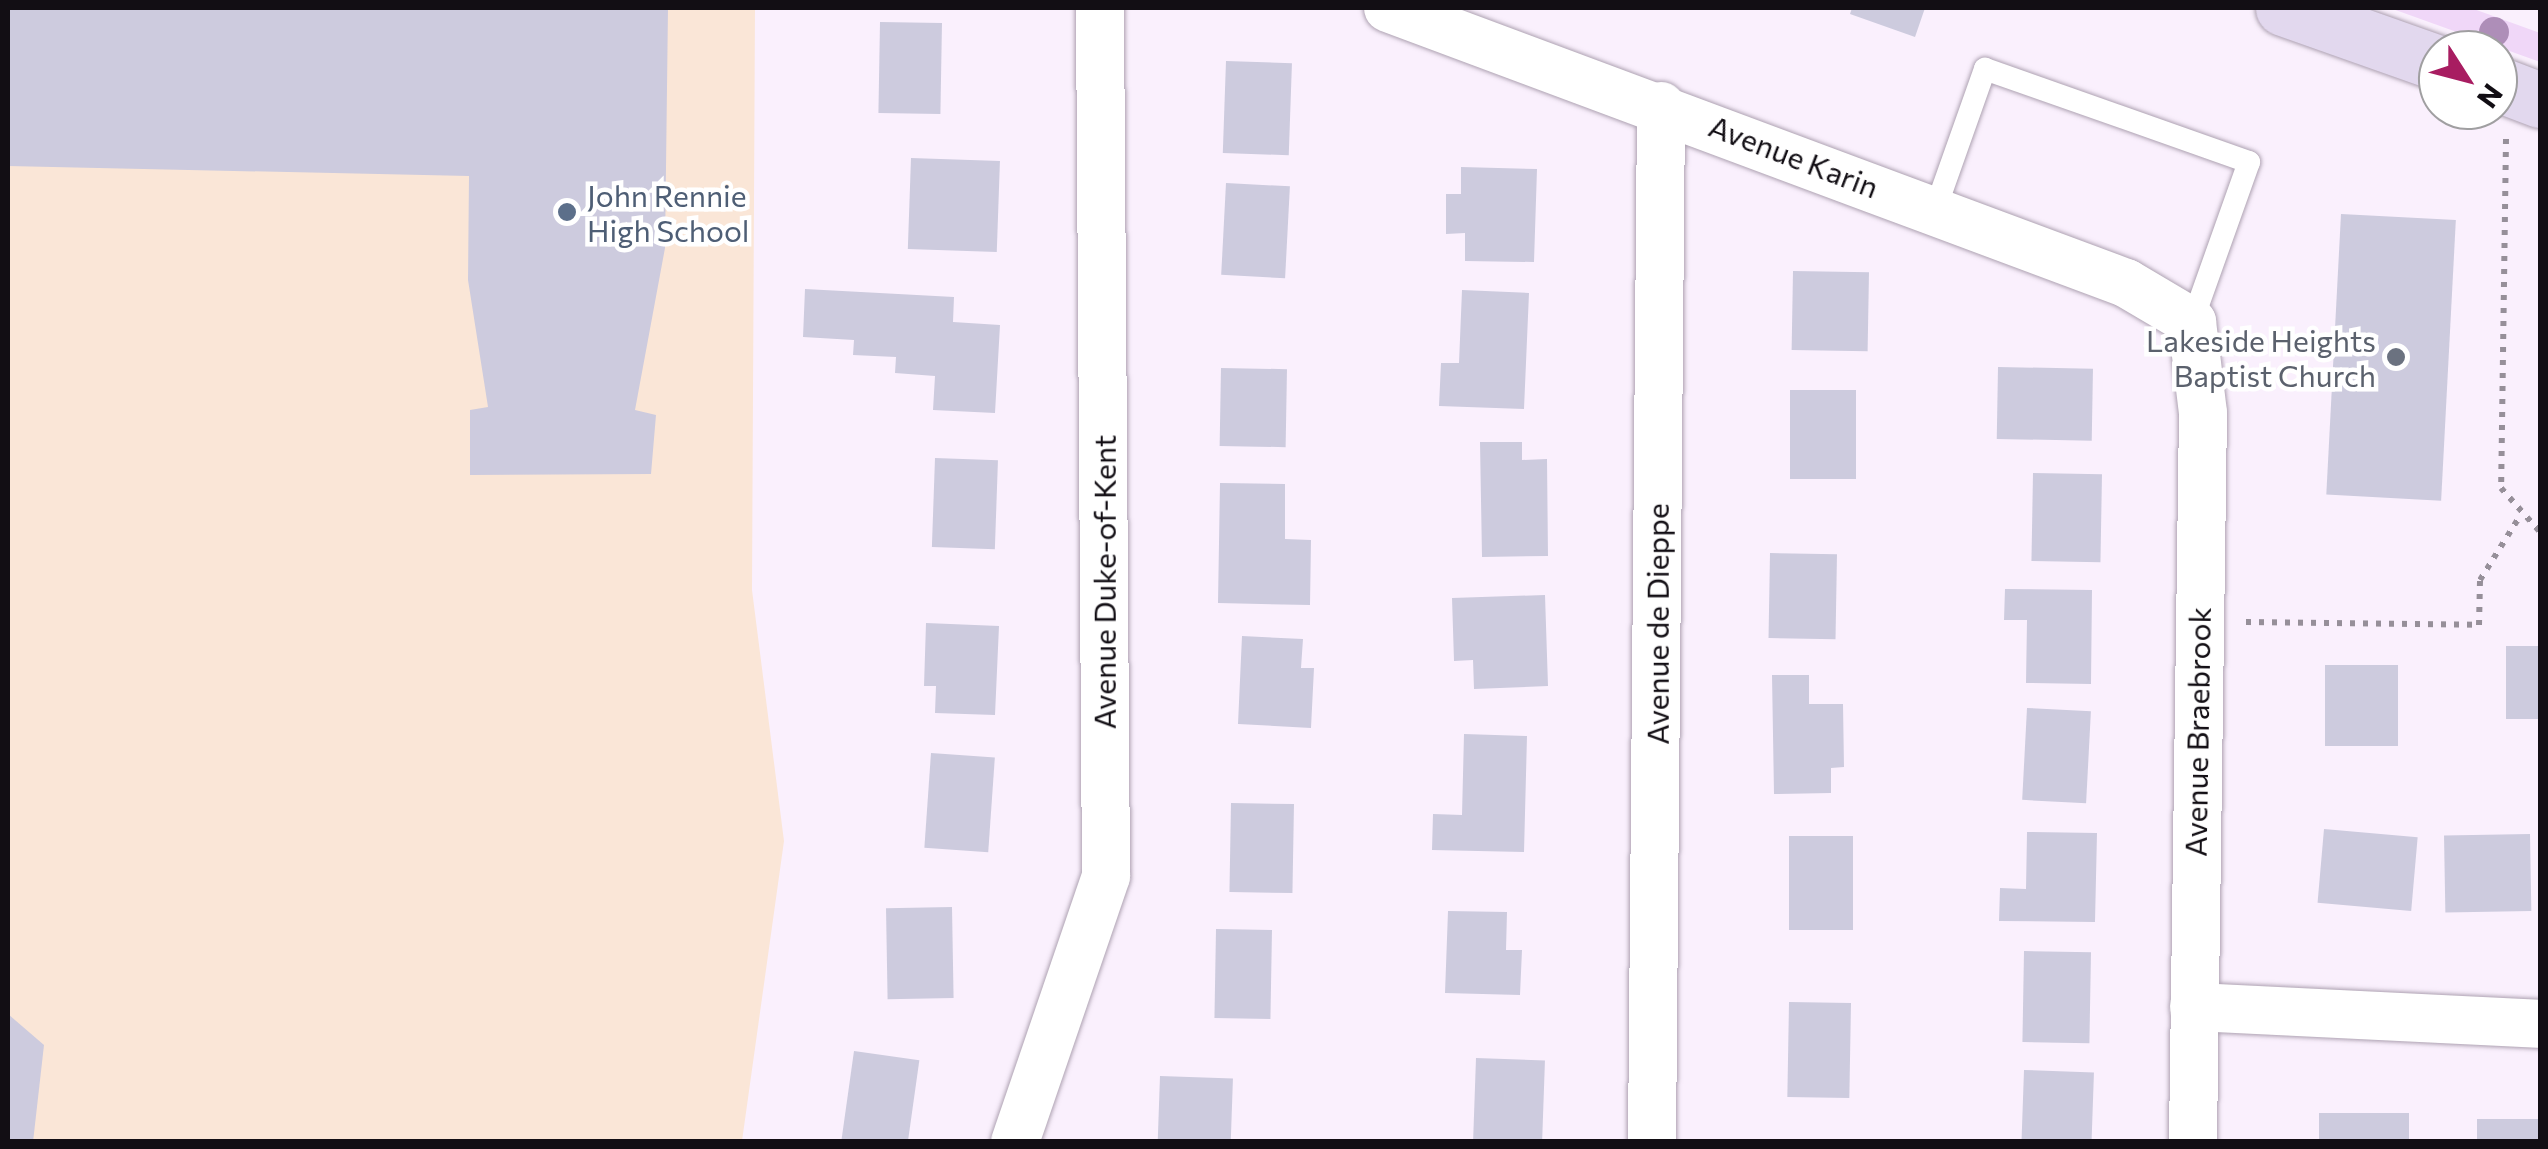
<!DOCTYPE html>
<style>
body{margin:0}
#map{position:relative;width:2548px;height:1149px;overflow:hidden;background:#faf0fd;font-family:Commissioner,sans-serif}
div>[style]{position:absolute}
.education>*{inset:0;background:#fae6d7}
.green>*{inset:0;background:#f0d7f8}
.building>*{inset:0;background:#cdcbde;transform-origin:0 0}
.path>*{height:6px;margin-top:-3px;transform-origin:0;background:repeating-linear-gradient(90deg,#968f99 0 5px,transparent 0 13px)}
.roads{filter:drop-shadow(0 0 2px #aea2b2) drop-shadow(0 0 2px #aea2b2)}
.lane>*{height:22px;margin:-11px;padding:0 11px;transform-origin:11px;border-radius:11px;background:#fff}
.street>*{height:48px;margin:-24px;padding:0 24px;transform-origin:24px;border-radius:24px;background:#fff}
.secondary>*{height:55px;margin:-27.5px;padding:0 27.5px;transform-origin:27.5px;border-radius:27.5px;background:#e2d8ee}
.trees>*{width:30px;height:30px;margin:-15px;border-radius:50%;background:#ae8eb8}
.dots>*{width:28px;height:28px;translate:-50% -50%;box-sizing:border-box;border:5px solid #fff;border-radius:50%}
span{translate:-50% -50%;white-space:nowrap;text-align:center;line-height:1.15;-webkit-text-stroke:9px #fff;paint-order:stroke}
.street-label{font-size:30px;color:#120e14}
.service-label{font-size:30px;color:#4e5e75}
.left{translate:0 -50%;text-align:left}
.worship-label{font-size:30px;color:#5b616d}
.right{translate:-100% -50%;text-align:right}
.frame{position:absolute;inset:0;border:10px solid #120e14;pointer-events:none}
.north{position:absolute;left:2418px;top:30px;width:100px;height:100px;box-sizing:border-box;background:#fff;border:2px solid #a09fa1;border-radius:50%;rotate:126deg;font-size:28px;font-weight:700;line-height:40px;text-align:center;color:#120e14}
.north::after{content:'';display:block;margin:auto;width:35px;height:45px;background:#a81d61;clip-path:polygon(50% 0,100% 100%,50% 72%,0 100%)}
</style>
<div id="map">
<div class="education">
<i style="clip-path:polygon(8px 8px,755px 8px,752px 590px,784px 841px,742px 1141px,8px 1141px)"></i>
</div>
<div class="green">
<i style="clip-path:polygon(2390px 8px,2471px 8px,2540px 33px,2540px 62px)"></i>
</div>
<div class="building">
<i style="clip-path:polygon(8px 8px,668px 8px,665px 248px,635px 410px,656px 415px,651px 474px,470px 475px,470px 410px,488px 407px,468px 280px,469px 176px,8px 166px)"></i>
<i style="clip-path:polygon(1852px 8px,1925px 8px,1915px 37px,1850px 14px)"></i>
<i style="left:880px;top:22px;width:62px;height:91px;rotate:1deg"></i>
<i style="left:1226px;top:61px;width:66px;height:92px;rotate:2deg"></i>
<i style="left:911px;top:158px;width:89px;height:91px;rotate:2deg"></i>
<i style="clip-path:polygon(1461px 167px,1537px 169px,1534px 262px,1465px 261px,1465px 233px,1446px 234px,1446px 194px,1461px 194px)"></i>
<i style="left:1226px;top:183px;width:64px;height:92px;rotate:3deg"></i>
<i style="left:2341px;top:214px;width:115px;height:281px;rotate:3deg"></i>
<i style="left:1793px;top:271px;width:76px;height:79px;rotate:1deg"></i>
<i style="clip-path:polygon(805px 289px,954px 297px,953px 322px,1000px 325px,995px 413px,933px 410px,935px 376px,895px 373px,896px 357px,853px 355px,854px 340px,803px 337px)"></i>
<i style="clip-path:polygon(1462px 290px,1529px 293px,1524px 409px,1439px 406px,1441px 363px,1459px 363px)"></i>
<i style="left:1998px;top:367px;width:95px;height:72px;rotate:1deg"></i>
<i style="left:1221px;top:368px;width:66px;height:78px;rotate:1deg"></i>
<i style="left:1790px;top:390px;width:66px;height:89px"></i>
<i style="clip-path:polygon(1480px 442px,1522px 442px,1522px 460px,1547px 459px,1548px 556px,1482px 557px)"></i>
<i style="left:935px;top:458px;width:63px;height:89px;rotate:2deg"></i>
<i style="left:2033px;top:473px;width:69px;height:88px;rotate:1deg"></i>
<i style="clip-path:polygon(1220px 483px,1285px 484px,1285px 539px,1311px 540px,1310px 605px,1218px 603px)"></i>
<i style="left:1770px;top:553px;width:67px;height:85px;rotate:1deg"></i>
<i style="clip-path:polygon(2005px 589px,2092px 590px,2091px 684px,2026px 683px,2027px 620px,2004px 620px)"></i>
<i style="clip-path:polygon(1545px 595px,1548px 686px,1474px 689px,1473px 660px,1454px 661px,1452px 598px)"></i>
<i style="clip-path:polygon(926px 623px,999px 626px,995px 715px,935px 713px,936px 686px,924px 686px)"></i>
<i style="clip-path:polygon(1242px 636px,1303px 639px,1301px 668px,1314px 668px,1311px 728px,1238px 724px)"></i>
<i style="left:2506px;top:646px;width:34px;height:73px"></i>
<i style="left:2325px;top:665px;width:73px;height:81px"></i>
<i style="clip-path:polygon(1772px 675px,1809px 675px,1809px 704px,1843px 704px,1844px 767px,1831px 768px,1831px 793px,1774px 794px)"></i>
<i style="left:2027px;top:708px;width:64px;height:92px;rotate:3deg"></i>
<i style="clip-path:polygon(1464px 734px,1527px 736px,1524px 852px,1432px 850px,1433px 814px,1462px 815px)"></i>
<i style="left:931px;top:753px;width:64px;height:95px;rotate:4deg"></i>
<i style="left:1231px;top:803px;width:63px;height:89px;rotate:1deg"></i>
<i style="left:2324px;top:829px;width:94px;height:74px;rotate:5deg"></i>
<i style="clip-path:polygon(2027px 832px,2097px 833px,2095px 922px,1999px 921px,2000px 888px,2026px 889px)"></i>
<i style="left:2530px;top:834px;width:77px;height:86px;rotate:89deg"></i>
<i style="left:1789px;top:836px;width:64px;height:94px"></i>
<i style="left:952px;top:907px;width:91px;height:66px;rotate:89deg"></i>
<i style="clip-path:polygon(1448px 911px,1507px 912px,1506px 950px,1522px 950px,1520px 995px,1445px 993px)"></i>
<i style="left:1216px;top:929px;width:56px;height:89px;rotate:1deg"></i>
<i style="left:2024px;top:951px;width:67px;height:91px;rotate:1deg"></i>
<i style="left:1789px;top:1002px;width:62px;height:95px;rotate:1deg"></i>
<i style="clip-path:polygon(8px 1014px,44px 1045px,33px 1142px,8px 1142px)"></i>
<i style="left:854px;top:1051px;width:66px;height:92px;rotate:8deg"></i>
<i style="left:1476px;top:1058px;width:69px;height:84px;rotate:2deg"></i>
<i style="left:2024px;top:1070px;width:70px;height:72px;rotate:2deg"></i>
<i style="left:1160px;top:1076px;width:73px;height:66px;rotate:2deg"></i>
<i style="left:2409px;top:1113px;width:29px;height:90px;rotate:90deg"></i>
<i style="left:2540px;top:1119px;width:23px;height:63px;rotate:90deg"></i>
</div>
<div class="path">
<i style="left:2506px;top:139px;width:349px;rotate:90.8deg"></i>
<i style="left:2501px;top:488px;width:59px;rotate:48.4deg"></i>
<i style="left:2246px;top:622px;width:233px;rotate:0.7deg"></i>
<i style="left:2479px;top:625px;width:45px;rotate:-88.7deg"></i>
<i style="left:2480px;top:580px;width:75px;rotate:-58deg"></i>
</div>
<div class="roads">
<div class="lane">
<i style="left:1935px;top:210px;width:150px;rotate:-70.5deg"></i>
<i style="left:1985px;top:69px;width:280px;rotate:19.4deg"></i>
<i style="left:2249px;top:162px;width:170px;rotate:109.6deg"></i>
</div>
<div class="street">
<i style="left:1388px;top:8px;width:788px;rotate:20.44deg"></i>
<i style="left:2126px;top:283px;width:77px;rotate:30.6deg"></i>
<i style="left:2192px;top:322px;width:92px;rotate:83.1deg"></i>
<i style="left:2203px;top:413px;width:729px;rotate:90.79deg"></i>
<i style="left:2194px;top:1007px;width:346px;rotate:2.8deg"></i>
<i style="left:1015px;top:1142px;width:281px;rotate:-71.1deg"></i>
<i style="left:1106px;top:876px;width:868px;rotate:-90.4deg"></i>
<i style="left:1652px;top:1142px;width:1036px;rotate:-89.5deg"></i>
</div>
<div class="secondary">
<i style="left:2283px;top:8px;width:164px;rotate:19.5deg"></i>
<i style="left:2498px;top:84px;width:45px;rotate:20.9deg"></i>
</div>
</div>
<div class="trees">
<i style="left:2494px;top:32px"></i>
</div>
<div class="dots">
<i style="left:567px;top:212px;background:#5c6f8a"></i>
<i style="left:2396px;top:357px;background:#6b7280"></i>
</div>
<div class="street-label">
<span style="left:1794px;top:156px;rotate:21deg">Avenue Karin</span>
<span style="left:1104px;top:582px;rotate:-90deg">Avenue Duke-of-Kent</span>
<span style="left:1657px;top:624px;rotate:-90deg">Avenue de Dieppe</span>
<span style="left:2197px;top:732px;rotate:-89deg">Avenue Braebrook</span>
</div>
<div class="service-label">
<span class="left" style="left:587px;top:212px">John Rennie<br>High School</span>
</div>
<div class="worship-label">
<span class="right" style="left:2376px;top:357px">Lakeside Heights<br>Baptist Church</span>
</div>
<div class="frame"></div>
<div class="north">N</div>
</div>
